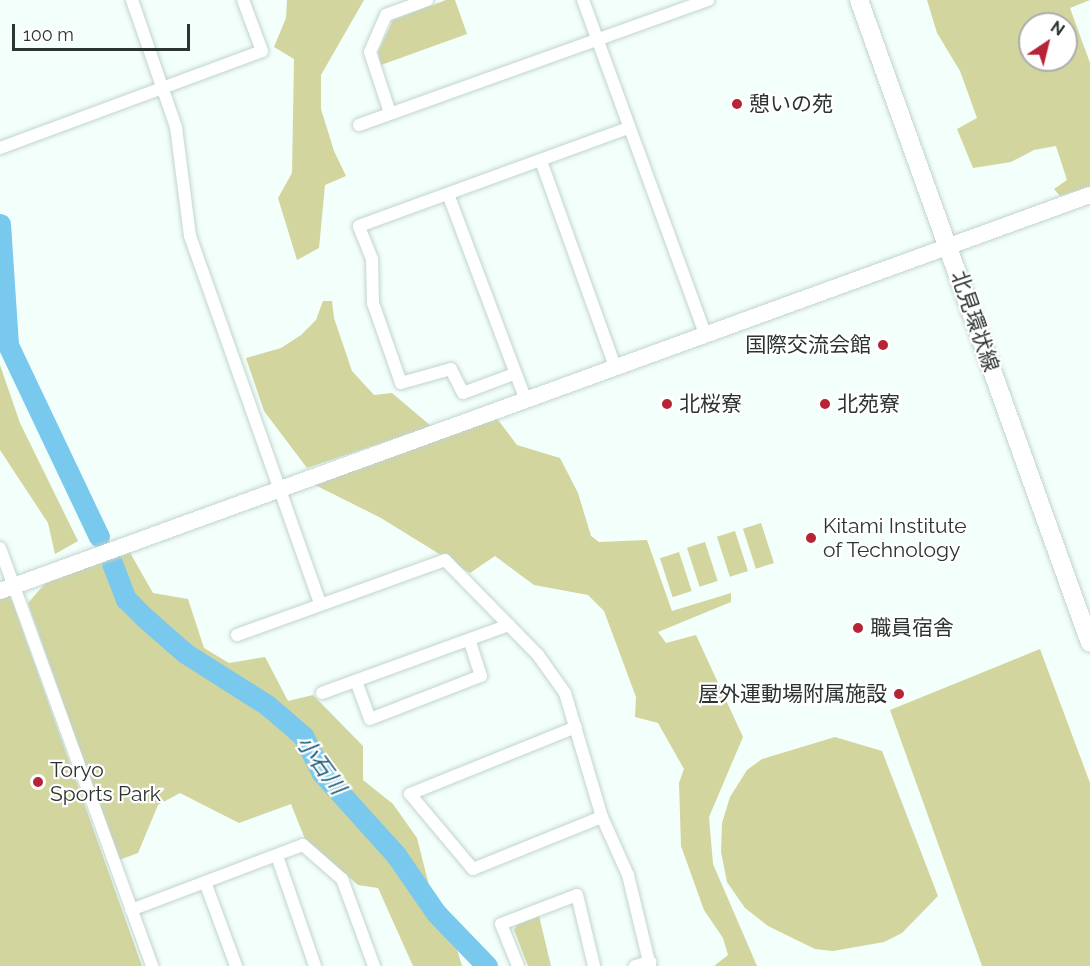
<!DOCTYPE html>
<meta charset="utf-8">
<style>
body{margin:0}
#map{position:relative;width:1090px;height:966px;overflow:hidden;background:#f3fffa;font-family:Raleway,"Noto Sans JP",sans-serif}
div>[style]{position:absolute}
.green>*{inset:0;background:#d2d59d;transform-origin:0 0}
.river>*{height:21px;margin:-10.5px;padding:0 10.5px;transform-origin:10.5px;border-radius:10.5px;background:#79c8ed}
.roads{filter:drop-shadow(0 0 2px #c1d4cd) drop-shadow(0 0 2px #c1d4cd)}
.minor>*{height:12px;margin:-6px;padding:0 6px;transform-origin:6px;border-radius:6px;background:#fff}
.tertiary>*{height:16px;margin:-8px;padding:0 8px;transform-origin:8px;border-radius:8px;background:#fff}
.secondary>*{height:18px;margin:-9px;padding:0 9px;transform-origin:9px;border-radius:9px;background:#fff}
.dots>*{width:16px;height:16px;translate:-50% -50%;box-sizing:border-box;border:3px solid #fff;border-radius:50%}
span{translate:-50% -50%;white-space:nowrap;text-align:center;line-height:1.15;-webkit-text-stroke:4.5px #fff;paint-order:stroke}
.poi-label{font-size:21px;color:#2c3431}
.left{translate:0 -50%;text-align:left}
.right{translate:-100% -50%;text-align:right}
.street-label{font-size:21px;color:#2c3431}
.water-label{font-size:22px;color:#1e5b75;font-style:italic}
.north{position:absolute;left:1018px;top:12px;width:60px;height:60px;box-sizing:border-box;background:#fff;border:2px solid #abaead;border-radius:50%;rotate:35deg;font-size:16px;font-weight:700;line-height:24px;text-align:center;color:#2c3431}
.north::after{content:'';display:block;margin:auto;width:21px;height:27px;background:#b62435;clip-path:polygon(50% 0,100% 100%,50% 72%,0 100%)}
.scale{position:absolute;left:12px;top:24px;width:178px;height:27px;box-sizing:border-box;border:3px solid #2c3431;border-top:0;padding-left:8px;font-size:18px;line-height:21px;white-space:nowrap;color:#2c3431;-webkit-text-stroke:4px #fff;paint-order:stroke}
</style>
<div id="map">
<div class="green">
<i style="clip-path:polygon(287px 0,364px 0,321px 75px,321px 109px,334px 151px,346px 176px,325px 185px,319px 248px,297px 260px,278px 198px,292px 173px,294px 59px,274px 47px,286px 18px)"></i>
<i style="clip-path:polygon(446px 0,455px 0,467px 34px,381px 65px,378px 52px,393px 20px)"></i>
<i style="clip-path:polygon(evenodd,927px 0,1090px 0,1070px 8px,1090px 63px,1090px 186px,1060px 196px,1054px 189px,1067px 180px,1056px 146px,1034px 150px,1011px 162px,973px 168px,957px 129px,977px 118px,960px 71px,937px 33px,927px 0,1030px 24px,1066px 24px,1066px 60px,1030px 60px,1030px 24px)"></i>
<i style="clip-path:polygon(323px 301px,332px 301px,334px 318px,352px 371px,374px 395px,392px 393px,431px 426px,307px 468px,264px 411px,246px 358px,281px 348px,301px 335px,316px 320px)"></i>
<i style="clip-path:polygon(0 365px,20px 423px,78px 541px,55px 554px,48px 523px,0 450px)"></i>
<i style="clip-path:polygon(495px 416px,517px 445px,560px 458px,578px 493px,591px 536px,599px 542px,647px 540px,672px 611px,731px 593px,731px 602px,658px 632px,666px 643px,696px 635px,743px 737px,709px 817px,713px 864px,757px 966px,714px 966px,728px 955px,723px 938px,704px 910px,681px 846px,679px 783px,684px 769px,658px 723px,635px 717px,636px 697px,604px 611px,588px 595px,534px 585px,495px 556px,470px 573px,381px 518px,315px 485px)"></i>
<i style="left:761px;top:523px;width:42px;height:19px;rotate:72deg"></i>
<i style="left:735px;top:531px;width:42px;height:19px;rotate:72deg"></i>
<i style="left:705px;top:542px;width:41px;height:19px;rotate:72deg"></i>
<i style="clip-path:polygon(129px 551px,153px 593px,188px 599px,204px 648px,229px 663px,265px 657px,288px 701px,313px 695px,363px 746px,363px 780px,393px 804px,417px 838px,433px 901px,453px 936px,462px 966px,413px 966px,378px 888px,358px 885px,305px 839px,291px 804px,239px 823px,180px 793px,158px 805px,138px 853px,119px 860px,28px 603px,49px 579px)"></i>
<i style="left:679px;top:552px;width:41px;height:20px;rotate:72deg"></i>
<i style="clip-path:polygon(10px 595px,142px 966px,0 966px,0 599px)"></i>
<i style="clip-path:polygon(1040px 649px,1090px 783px,1090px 966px,982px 966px,890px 710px)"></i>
<i style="clip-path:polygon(835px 737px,882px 751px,938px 896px,902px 933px,884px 942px,833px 951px,815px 949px,768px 926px,745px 908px,727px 882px,721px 852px,722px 823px,730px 797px,747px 770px,762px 759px)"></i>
<i style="clip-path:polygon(539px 916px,551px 966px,528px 966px,514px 930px,517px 925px)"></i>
</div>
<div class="river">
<i style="left:0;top:224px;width:121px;rotate:86.2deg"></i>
<i style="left:8px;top:345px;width:212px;rotate:64.6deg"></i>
<i style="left:112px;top:563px;width:39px;rotate:69deg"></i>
<i style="left:126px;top:599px;width:27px;rotate:45deg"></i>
<i style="left:145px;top:618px;width:53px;rotate:41.2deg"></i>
<i style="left:185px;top:653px;width:97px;rotate:32.4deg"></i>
<i style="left:267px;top:705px;width:48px;rotate:40.7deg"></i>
<i style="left:303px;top:736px;width:42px;rotate:62.8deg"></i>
<i style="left:322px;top:773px;width:110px;rotate:47.9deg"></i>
<i style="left:396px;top:855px;width:70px;rotate:55.4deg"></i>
<i style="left:436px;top:913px;width:74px;rotate:46.1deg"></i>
</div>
<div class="roads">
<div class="minor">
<i style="left:132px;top:0;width:134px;rotate:70.9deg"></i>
<i style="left:176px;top:127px;width:110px;rotate:82.7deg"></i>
<i style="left:190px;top:236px;width:390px;rotate:70.5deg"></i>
<i style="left:583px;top:0;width:356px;rotate:69.9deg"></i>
<i style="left:390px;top:113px;width:64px;rotate:-108.2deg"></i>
<i style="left:370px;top:52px;width:40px;rotate:-66.6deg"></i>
<i style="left:386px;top:15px;width:44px;rotate:-20.1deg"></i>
<i style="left:359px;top:125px;width:371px;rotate:-19.7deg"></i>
<i style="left:0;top:148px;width:279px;rotate:-20.3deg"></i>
<i style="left:262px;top:51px;width:54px;rotate:-110.4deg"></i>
<i style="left:541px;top:161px;width:219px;rotate:70.2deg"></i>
<i style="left:448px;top:194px;width:220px;rotate:69.3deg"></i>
<i style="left:514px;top:374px;width:54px;rotate:159.6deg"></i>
<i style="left:463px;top:393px;width:27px;rotate:-117deg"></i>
<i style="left:451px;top:369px;width:52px;rotate:164.4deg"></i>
<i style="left:401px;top:383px;width:85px;rotate:-109.3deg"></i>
<i style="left:373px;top:303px;width:44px;rotate:-91.3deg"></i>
<i style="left:372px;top:259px;width:35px;rotate:-112deg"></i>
<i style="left:359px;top:226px;width:286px;rotate:-20deg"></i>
<i style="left:0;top:548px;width:445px;rotate:70deg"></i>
<i style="left:237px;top:635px;width:221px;rotate:-19.8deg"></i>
<i style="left:445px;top:560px;width:133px;rotate:45.6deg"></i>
<i style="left:538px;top:655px;width:47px;rotate:54.6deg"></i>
<i style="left:565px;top:693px;width:129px;rotate:73.4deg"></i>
<i style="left:602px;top:817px;width:64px;rotate:65.9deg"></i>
<i style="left:628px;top:875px;width:94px;rotate:76.4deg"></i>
<i style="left:356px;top:681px;width:40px;rotate:69.8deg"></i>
<i style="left:370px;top:719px;width:119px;rotate:-21.2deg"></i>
<i style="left:481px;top:676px;width:38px;rotate:-108deg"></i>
<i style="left:322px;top:693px;width:199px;rotate:-20deg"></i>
<i style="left:576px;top:727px;width:179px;rotate:158deg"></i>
<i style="left:410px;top:794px;width:98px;rotate:50deg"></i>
<i style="left:473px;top:869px;width:139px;rotate:-22deg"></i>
<i style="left:277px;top:856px;width:116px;rotate:70.9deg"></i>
<i style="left:205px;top:882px;width:90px;rotate:69.7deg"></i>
<i style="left:131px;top:910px;width:184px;rotate:-20.7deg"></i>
<i style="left:303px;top:845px;width:52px;rotate:41.1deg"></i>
<i style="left:342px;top:879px;width:93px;rotate:69.8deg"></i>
<i style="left:518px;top:966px;width:45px;rotate:-112deg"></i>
<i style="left:501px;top:924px;width:81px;rotate:-20.9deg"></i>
<i style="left:577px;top:895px;width:73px;rotate:76.5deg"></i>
<i style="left:635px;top:966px;width:16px;rotate:-15deg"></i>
</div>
<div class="tertiary">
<i style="left:0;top:591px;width:1160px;rotate:-19.97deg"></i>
</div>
<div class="secondary">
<i style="left:859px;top:0;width:683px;rotate:70.24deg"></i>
</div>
</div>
<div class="dots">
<i style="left:737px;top:104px;background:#b62435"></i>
<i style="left:883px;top:345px;background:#b62435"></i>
<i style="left:667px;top:404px;background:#b62435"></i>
<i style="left:825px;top:404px;background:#b62435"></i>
<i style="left:811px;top:538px;background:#b62435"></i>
<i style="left:858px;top:628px;background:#b62435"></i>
<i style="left:899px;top:694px;background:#b62435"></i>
<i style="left:38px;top:782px;background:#b62435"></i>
</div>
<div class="poi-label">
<span class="left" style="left:749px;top:104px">憩いの苑</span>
<span class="right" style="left:871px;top:345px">国際交流会館</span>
<span class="left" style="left:679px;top:404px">北桜寮</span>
<span class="left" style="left:837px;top:404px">北苑寮</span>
<span class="left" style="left:823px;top:538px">Kitami Institute<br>of Technology</span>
<span class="left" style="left:870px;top:628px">職員宿舎</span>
<span class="right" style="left:887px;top:694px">屋外運動場附属施設</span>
<span class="left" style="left:50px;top:782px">Toryo<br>Sports Park</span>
</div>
<div class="street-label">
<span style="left:975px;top:321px;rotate:71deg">北見環状線</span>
</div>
<div class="water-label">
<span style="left:321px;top:765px;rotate:54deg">小石川</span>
</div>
<div class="north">N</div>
<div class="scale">100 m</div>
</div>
